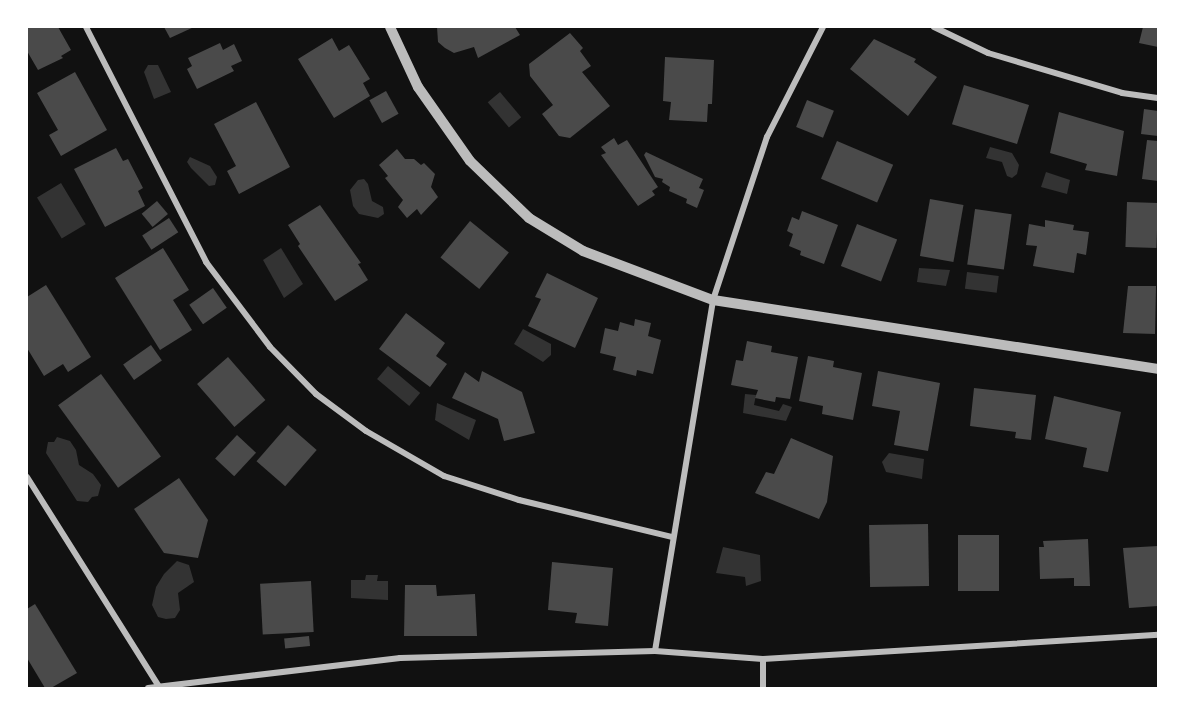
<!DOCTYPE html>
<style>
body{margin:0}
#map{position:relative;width:1185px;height:715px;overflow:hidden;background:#111;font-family:"Nunito Sans",sans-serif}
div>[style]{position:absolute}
.water>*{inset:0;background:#333;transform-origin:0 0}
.building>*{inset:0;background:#4a4a4a;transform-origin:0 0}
.minor>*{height:6px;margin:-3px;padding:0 3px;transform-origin:3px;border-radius:3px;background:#bcbcbc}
.tertiary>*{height:10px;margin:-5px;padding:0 5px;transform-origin:5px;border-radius:5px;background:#bcbcbc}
span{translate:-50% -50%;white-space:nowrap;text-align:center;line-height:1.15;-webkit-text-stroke:4.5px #fff;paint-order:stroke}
.frame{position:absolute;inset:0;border:28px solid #fff;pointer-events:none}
</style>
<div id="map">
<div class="water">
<i style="clip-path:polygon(148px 65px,158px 65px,171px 92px,154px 99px,144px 72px)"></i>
<i style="left:500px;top:92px;width:33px;height:16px;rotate:50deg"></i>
<i style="clip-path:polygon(990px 147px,1012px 153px,1019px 165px,1017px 174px,1012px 178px,1007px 176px,1002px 162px,986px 158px)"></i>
<i style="clip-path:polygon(190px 157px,210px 166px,217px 177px,215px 185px,209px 186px,191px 168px,187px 162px)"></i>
<i style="clip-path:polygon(1046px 172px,1070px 180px,1067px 194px,1041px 187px)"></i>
<i style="clip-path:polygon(364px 179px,368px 184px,372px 201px,383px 207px,384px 214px,378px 218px,359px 214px,353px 206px,350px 190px,358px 180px)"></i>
<i style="left:61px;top:183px;width:48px;height:28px;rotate:59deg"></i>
<i style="clip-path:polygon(281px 248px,303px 284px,284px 298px,263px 260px)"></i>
<i style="clip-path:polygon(919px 268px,950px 270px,946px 286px,917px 282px)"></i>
<i style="left:967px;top:272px;width:32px;height:17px;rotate:7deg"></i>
<i style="clip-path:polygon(523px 329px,551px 344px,551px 355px,543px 362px,514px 344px)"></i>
<i style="left:388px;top:366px;width:42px;height:17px;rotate:40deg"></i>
<i style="clip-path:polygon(745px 394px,756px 395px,754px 405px,779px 411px,783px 404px,792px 407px,786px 421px,743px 413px)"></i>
<i style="clip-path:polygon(437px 403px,476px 420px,469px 440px,435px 420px)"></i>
<i style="clip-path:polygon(57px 437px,70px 441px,76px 450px,79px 465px,93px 474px,101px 485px,98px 496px,92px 497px,88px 502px,77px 501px,46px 453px,48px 442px,54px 442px)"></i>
<i style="clip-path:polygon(889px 453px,924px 459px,922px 479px,886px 472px,882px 462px)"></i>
<i style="clip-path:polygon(723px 547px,760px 555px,761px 581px,746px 586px,745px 577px,716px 573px)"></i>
<i style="clip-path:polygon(177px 561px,189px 565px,194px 582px,178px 593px,180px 610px,175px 618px,166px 619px,158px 617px,152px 605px,156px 587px,164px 574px)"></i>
<i style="clip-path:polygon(366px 575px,378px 575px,377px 581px,388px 581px,388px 600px,351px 598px,351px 580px,365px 580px)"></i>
</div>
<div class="building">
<i style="clip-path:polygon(27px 27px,58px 27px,71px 50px,61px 56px,63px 58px,38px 70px,27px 51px)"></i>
<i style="clip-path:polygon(164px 27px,194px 27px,170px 38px)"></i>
<i style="clip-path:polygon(437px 27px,515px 27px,520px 35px,478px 58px,474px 47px,454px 53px,445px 48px,438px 42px)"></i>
<i style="clip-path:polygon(1143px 27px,1158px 27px,1158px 47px,1139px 43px)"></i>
<i style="clip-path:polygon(570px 33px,583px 48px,580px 51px,591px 66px,582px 72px,610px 106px,570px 138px,559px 136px,542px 114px,553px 105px,530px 76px,529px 64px)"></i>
<i style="clip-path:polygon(332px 38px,339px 51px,349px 45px,370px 79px,363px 83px,370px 96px,334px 118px,298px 59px)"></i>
<i style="clip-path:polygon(874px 39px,916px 59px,914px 62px,937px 77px,908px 116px,850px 69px)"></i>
<i style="clip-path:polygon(220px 43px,223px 50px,234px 44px,242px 61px,231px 66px,234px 71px,197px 89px,187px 69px,192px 66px,188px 58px)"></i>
<i style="clip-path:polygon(665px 57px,714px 60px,712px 104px,708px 104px,707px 122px,669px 120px,671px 102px,663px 101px)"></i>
<i style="clip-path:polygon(75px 72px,107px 130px,61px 156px,49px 135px,58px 130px,37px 93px)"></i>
<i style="left:964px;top:85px;width:68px;height:41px;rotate:17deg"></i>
<i style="left:386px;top:91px;width:26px;height:19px;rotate:61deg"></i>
<i style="left:807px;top:100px;width:29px;height:29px;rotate:22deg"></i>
<i style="clip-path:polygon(256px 102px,290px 167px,239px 194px,227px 171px,236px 166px,214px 124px)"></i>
<i style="clip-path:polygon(1144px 109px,1158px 111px,1158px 136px,1141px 134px)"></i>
<i style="clip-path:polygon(1059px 112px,1124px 131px,1117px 176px,1085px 170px,1087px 164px,1050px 153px)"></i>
<i style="clip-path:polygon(614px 138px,618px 145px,627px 140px,658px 187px,652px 191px,655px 195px,638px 206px,601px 155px,606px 153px,601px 147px)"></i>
<i style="clip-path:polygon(1147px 140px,1158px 141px,1158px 181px,1142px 179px)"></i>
<i style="left:837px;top:141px;width:61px;height:41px;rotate:23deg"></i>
<i style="clip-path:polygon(116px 148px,123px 161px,128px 159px,143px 188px,138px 191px,145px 206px,105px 227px,74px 169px)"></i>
<i style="clip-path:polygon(397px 149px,405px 159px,414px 159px,421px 165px,424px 163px,435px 174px,431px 187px,438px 197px,421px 215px,417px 209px,407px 218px,398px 207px,403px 200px,385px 178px,388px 176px,379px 165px)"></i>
<i style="clip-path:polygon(646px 152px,703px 179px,699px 188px,704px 190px,697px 208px,686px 203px,687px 199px,669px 191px,670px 187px,662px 182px,663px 179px,655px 177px,644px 155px)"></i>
<i style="left:930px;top:199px;width:34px;height:58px;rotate:10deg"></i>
<i style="left:157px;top:201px;width:17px;height:20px;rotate:50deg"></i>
<i style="left:1127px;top:202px;width:31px;height:45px;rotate:2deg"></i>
<i style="clip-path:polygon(320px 205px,361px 263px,358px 264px,368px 280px,335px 301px,298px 246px,300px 244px,288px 225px)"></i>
<i style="left:975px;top:209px;width:37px;height:56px;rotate:8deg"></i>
<i style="clip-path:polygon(802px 211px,838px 225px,824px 264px,800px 255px,801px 251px,789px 246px,793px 234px,787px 231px,792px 217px,799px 220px)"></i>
<i style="left:169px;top:218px;width:17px;height:32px;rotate:57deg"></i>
<i style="clip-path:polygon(1045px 220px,1074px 225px,1073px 230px,1089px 232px,1086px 255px,1077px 253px,1074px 273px,1033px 266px,1037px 246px,1026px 245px,1029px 224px,1045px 227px)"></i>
<i style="left:470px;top:221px;width:50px;height:47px;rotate:39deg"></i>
<i style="left:857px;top:224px;width:43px;height:45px;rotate:21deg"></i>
<i style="clip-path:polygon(163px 248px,189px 290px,173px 300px,192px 330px,160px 350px,115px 278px)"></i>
<i style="clip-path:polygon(547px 273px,598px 298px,575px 348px,528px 326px,541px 299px,535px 297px)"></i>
<i style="clip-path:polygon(46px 285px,91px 357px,68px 372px,63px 364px,44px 376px,27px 348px,27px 297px)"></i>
<i style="clip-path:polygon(1128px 286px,1156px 286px,1155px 334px,1123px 333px)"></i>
<i style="left:213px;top:288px;width:24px;height:29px;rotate:55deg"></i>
<i style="clip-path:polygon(406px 313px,445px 343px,436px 356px,447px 364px,430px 387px,379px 349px)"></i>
<i style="clip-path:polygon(635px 319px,651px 323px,648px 336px,661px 340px,653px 374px,637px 370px,636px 376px,613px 370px,616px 357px,600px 353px,605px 328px,618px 331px,620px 322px,634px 326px)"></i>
<i style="clip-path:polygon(747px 341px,772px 346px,771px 352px,798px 357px,790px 399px,776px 397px,775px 402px,755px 398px,758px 390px,731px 385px,736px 360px,743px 361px)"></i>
<i style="left:151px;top:345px;width:19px;height:34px;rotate:55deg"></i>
<i style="clip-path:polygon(808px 356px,834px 361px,833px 367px,862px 373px,853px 420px,822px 414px,823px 406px,799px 401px)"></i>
<i style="left:228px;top:357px;width:57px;height:41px;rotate:49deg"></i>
<i style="clip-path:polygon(482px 371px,522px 392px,535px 433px,504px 441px,498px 419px,452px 398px,465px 372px,479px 382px)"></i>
<i style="clip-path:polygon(878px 371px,940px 383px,928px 451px,894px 445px,900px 411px,872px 406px)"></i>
<i style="left:101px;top:374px;width:102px;height:53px;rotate:54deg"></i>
<i style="clip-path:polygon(974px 388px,1036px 395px,1031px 440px,1015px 438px,1016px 432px,970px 426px)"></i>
<i style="clip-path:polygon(1054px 396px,1121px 412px,1108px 472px,1083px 467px,1087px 448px,1045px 439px)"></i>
<i style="left:288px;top:425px;width:38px;height:48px;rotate:41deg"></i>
<i style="left:237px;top:435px;width:26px;height:32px;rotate:43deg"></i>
<i style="clip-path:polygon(791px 438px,833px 456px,827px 502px,819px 519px,755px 493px,766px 472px,774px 474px)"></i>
<i style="clip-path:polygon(179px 478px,208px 520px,198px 558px,164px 553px,134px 509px)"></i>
<i style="left:928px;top:524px;width:62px;height:59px;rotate:89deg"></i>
<i style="left:958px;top:535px;width:41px;height:56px"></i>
<i style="clip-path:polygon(1088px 539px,1090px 586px,1074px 586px,1074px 578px,1040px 579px,1039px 547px,1044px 547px,1043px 541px)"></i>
<i style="clip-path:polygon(1158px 546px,1158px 606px,1129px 608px,1123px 548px)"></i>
<i style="clip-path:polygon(552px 562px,613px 568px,608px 626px,575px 623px,577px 613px,548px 610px)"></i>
<i style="left:311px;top:581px;width:51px;height:51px;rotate:87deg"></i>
<i style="clip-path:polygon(405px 585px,436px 585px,437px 596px,475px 594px,477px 636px,404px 636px)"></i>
<i style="clip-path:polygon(35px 604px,77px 673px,51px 688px,45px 688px,27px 658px,27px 609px)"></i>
<i style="left:309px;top:636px;width:10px;height:25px;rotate:84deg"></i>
</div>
<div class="minor">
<i style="left:86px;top:27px;width:264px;rotate:62.9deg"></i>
<i style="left:206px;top:262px;width:106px;rotate:53deg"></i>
<i style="left:270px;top:347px;width:66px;rotate:45.6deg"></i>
<i style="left:316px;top:394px;width:62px;rotate:36.5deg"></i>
<i style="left:366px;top:431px;width:90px;rotate:30deg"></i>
<i style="left:444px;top:476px;width:79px;rotate:17.7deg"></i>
<i style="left:519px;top:500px;width:157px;rotate:13.6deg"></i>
<i style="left:934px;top:27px;width:60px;rotate:25.7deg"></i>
<i style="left:988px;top:53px;width:140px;rotate:16.6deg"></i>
<i style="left:1122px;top:93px;width:36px;rotate:8deg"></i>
<i style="left:27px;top:477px;width:246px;rotate:57.8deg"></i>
<i style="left:655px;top:651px;width:356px;rotate:-80.6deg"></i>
<i style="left:713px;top:300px;width:172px;rotate:-71.7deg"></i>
<i style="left:767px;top:137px;width:123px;rotate:-63deg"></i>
<i style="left:763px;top:659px;width:29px;rotate:90deg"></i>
<i style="left:148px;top:688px;width:254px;rotate:-6.8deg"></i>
<i style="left:400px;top:658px;width:255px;rotate:-1.6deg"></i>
<i style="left:655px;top:651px;width:108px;rotate:4.2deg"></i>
<i style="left:763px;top:659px;width:396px;rotate:-3.5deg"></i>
</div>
<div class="tertiary">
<i style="left:390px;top:27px;width:66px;rotate:65deg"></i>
<i style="left:418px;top:87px;width:90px;rotate:54.9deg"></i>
<i style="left:470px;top:161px;width:82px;rotate:44deg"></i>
<i style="left:529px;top:218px;width:63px;rotate:31.4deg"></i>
<i style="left:583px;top:251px;width:139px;rotate:20.7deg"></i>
<i style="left:713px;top:300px;width:450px;rotate:8.8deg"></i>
</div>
<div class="frame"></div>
</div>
